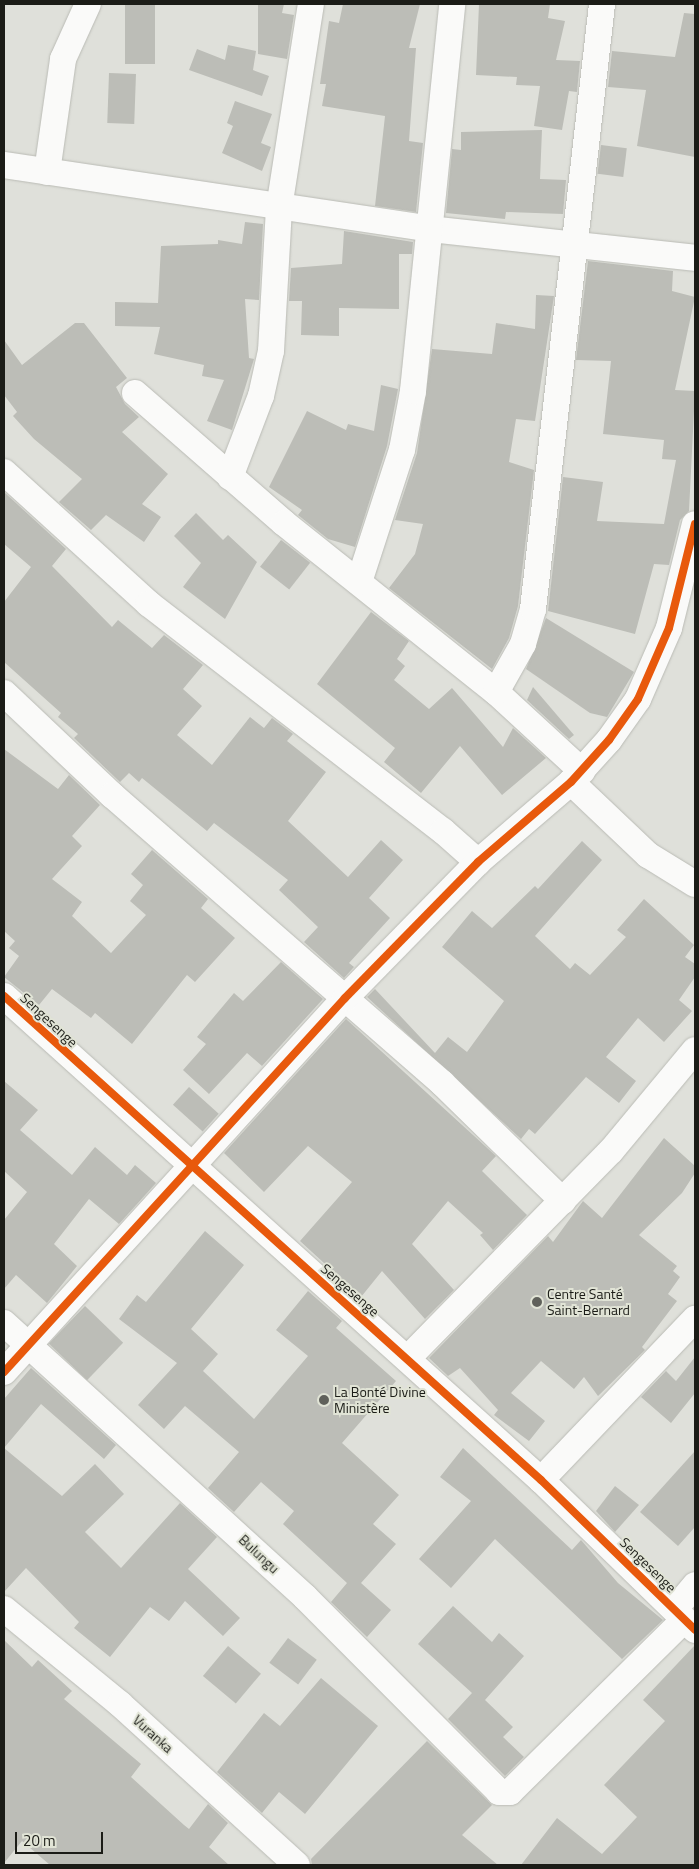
<!DOCTYPE html>
<meta charset="utf-8">
<style>
body{margin:0}
#map{position:relative;width:699px;height:1869px;overflow:hidden;background:#dfe0da;font-family:"Titillium Web",sans-serif}
div>[style]{position:absolute}
.building>*{inset:0;background:#bcbdb7;transform-origin:0 0}
.roads{filter:drop-shadow(0 0 1px #babbb5) drop-shadow(0 0 1px #babbb5)}
.street>*{height:26px;margin:-13px;padding:0 13px;transform-origin:13px;border-radius:13px;background:#fafaf9}
.cycleway>*{height:8px;margin:-4px;padding:0 4px;transform-origin:4px;border-radius:4px;background:#e8590c}
.dots>*{width:14px;height:14px;translate:-50% -50%;box-sizing:border-box;border:2px solid #e1e4d6;border-radius:50%}
span{translate:-50% -50%;white-space:nowrap;text-align:center;line-height:1.15;-webkit-text-stroke:4px #e1e4d6;paint-order:stroke}
.street-label{font-size:14px;color:#1b1c17}
.poi-label{font-size:14px;color:#1b1c17}
.left{translate:0 -50%;text-align:left}
.frame{position:absolute;inset:0;border:5px solid #1b1c17;pointer-events:none}
.scale{position:absolute;left:15px;top:1832px;width:88px;height:22px;box-sizing:border-box;border:2px solid #1b1c17;border-top:0;padding-left:6px;font-size:15px;line-height:18px;white-space:nowrap;color:#1b1c17;-webkit-text-stroke:4px #e1e4d6;paint-order:stroke}
</style>
<div id="map">
<div class="building">
<i style="left:125px;top:4px;width:30px;height:60px"></i>
<i style="clip-path:polygon(258px 4px,284px 4px,282px 13px,294px 15px,287px 59px,258px 54px)"></i>
<i style="clip-path:polygon(343px 4px,420px 4px,409px 48px,416px 48px,409px 141px,423px 143px,416px 212px,375px 206px,385px 116px,322px 106px,326px 84px,320px 84px,329px 21px,339px 23px)"></i>
<i style="clip-path:polygon(479px 4px,550px 4px,548px 18px,565px 21px,556px 60px,580px 61px,577px 92px,569px 91px,562px 130px,534px 126px,540px 86px,516px 85px,517px 77px,476px 75px)"></i>
<i style="clip-path:polygon(684px 13px,695px 14px,695px 157px,637px 146px,646px 90px,608px 87px,612px 51px,675px 57px)"></i>
<i style="clip-path:polygon(228px 45px,256px 51px,253px 70px,269px 76px,262px 96px,189px 70px,197px 49px,225px 60px)"></i>
<i style="left:109px;top:73px;width:27px;height:50px;rotate:2deg"></i>
<i style="clip-path:polygon(235px 101px,272px 114px,261px 143px,271px 147px,262px 171px,222px 153px,233px 126px,227px 123px)"></i>
<i style="clip-path:polygon(542px 130px,540px 179px,566px 180px,563px 214px,506px 212px,505px 219px,446px 213px,452px 149px,461px 150px,461px 132px)"></i>
<i style="left:601px;top:145px;width:26px;height:29px;rotate:7deg"></i>
<i style="clip-path:polygon(245px 222px,263px 224px,259px 300px,245px 299px,249px 358px,254px 359px,232px 430px,207px 421px,224px 380px,202px 376px,204px 365px,154px 354px,160px 327px,115px 326px,115px 302px,158px 303px,161px 246px,218px 244px,218px 240px,242px 244px)"></i>
<i style="clip-path:polygon(344px 231px,413px 242px,412px 254px,399px 254px,399px 309px,339px 308px,339px 336px,301px 335px,302px 301px,289px 301px,291px 268px,342px 264px)"></i>
<i style="clip-path:polygon(588px 261px,673px 271px,672px 291px,695px 297px,675px 390px,695px 391px,689px 511px,680px 520px,669px 565px,654px 564px,635px 634px,548px 611px,563px 477px,603px 482px,597px 521px,664px 524px,676px 460px,662px 459px,664px 440px,603px 434px,611px 361px,576px 360px)"></i>
<i style="clip-path:polygon(536px 295px,554px 296px,535px 421px,516px 419px,509px 462px,534px 470px,518px 606px,509px 638px,492px 669px,389px 588px,415px 554px,423px 524px,395px 520px,417px 453px,432px 349px,492px 354px,496px 323px,535px 329px)"></i>
<i style="clip-path:polygon(75px 323px,84px 323px,127px 378px,116px 387px,125px 404px,139px 417px,122px 432px,168px 474px,142px 504px,161px 517px,144px 542px,106px 515px,91px 530px,59px 502px,82px 479px,34px 439px,13px 416px,17px 412px,4px 395px,4px 340px,22px 365px)"></i>
<i style="clip-path:polygon(381px 385px,398px 389px,387px 446px,355px 547px,328px 539px,298px 515px,302px 510px,269px 487px,307px 411px,346px 430px,348px 424px,374px 431px)"></i>
<i style="clip-path:polygon(4px 492px,66px 549px,52px 566px,112px 627px,118px 620px,152px 648px,164px 635px,203px 665px,183px 689px,202px 706px,177px 735px,212px 765px,250px 717px,264px 728px,272px 718px,293px 734px,287px 741px,326px 772px,288px 821px,348px 877px,381px 840px,403px 860px,369px 898px,390px 918px,349px 963px,354px 967px,344px 978px,304px 942px,318px 927px,279px 890px,288px 880px,214px 823px,207px 831px,142px 778px,139px 782px,129px 773px,120px 782px,74px 738px,78px 734px,58px 717px,61px 713px,4px 662px,4px 602px,31px 567px,4px 544px)"></i>
<i style="clip-path:polygon(196px 513px,223px 540px,228px 535px,257px 562px,225px 619px,183px 587px,201px 563px,174px 536px)"></i>
<i style="left:281px;top:540px;width:37px;height:34px;rotate:38deg"></i>
<i style="clip-path:polygon(371px 612px,409px 641px,397px 659px,405px 666px,394px 680px,429px 709px,452px 688px,503px 747px,513px 728px,546px 758px,502px 795px,460px 746px,421px 793px,384px 762px,395px 748px,317px 684px)"></i>
<i style="clip-path:polygon(546px 618px,634px 672px,607px 717px,590px 713px,526px 669px)"></i>
<i style="clip-path:polygon(533px 687px,574px 735px,569px 739px,527px 700px)"></i>
<i style="clip-path:polygon(4px 749px,58px 789px,69px 775px,100px 805px,72px 836px,82px 846px,52px 879px,82px 902px,72px 916px,111px 953px,146px 915px,130px 901px,143px 885px,131px 874px,152px 850px,208px 899px,201px 908px,235px 938px,195px 982px,187px 975px,132px 1044px,95px 1013px,91px 1018px,52px 989px,39px 1005px,4px 977px,19px 956px,9px 948px,15px 941px,4px 931px)"></i>
<i style="clip-path:polygon(582px 841px,602px 860px,535px 936px,570px 969px,575px 963px,590px 975px,626px 937px,617px 930px,644px 899px,694px 945px,685px 957px,695px 964px,695px 977px,679px 1000px,692px 1011px,664px 1042px,638px 1018px,606px 1057px,636px 1081px,619px 1103px,586px 1077px,535px 1134px,529px 1129px,521px 1139px,367px 997px,375px 989px,435px 1053px,448px 1037px,467px 1052px,504px 1001px,442px 947px,472px 911px,492px 928px,535px 886px,538px 889px)"></i>
<i style="clip-path:polygon(281px 962px,323px 999px,262px 1066px,247px 1053px,209px 1094px,183px 1070px,206px 1044px,197px 1037px,234px 993px,243px 1001px)"></i>
<i style="clip-path:polygon(346px 1019px,496px 1156px,482px 1171px,527px 1215px,493px 1250px,480px 1235px,483px 1233px,448px 1201px,412px 1244px,454px 1290px,425px 1319px,382px 1271px,361px 1297px,300px 1241px,352px 1182px,308px 1146px,264px 1192px,224px 1153px)"></i>
<i style="clip-path:polygon(4px 1081px,38px 1110px,20px 1130px,72px 1175px,95px 1147px,127px 1175px,135px 1165px,156px 1183px,119px 1224px,89px 1199px,54px 1244px,77px 1266px,47px 1303px,16px 1275px,4px 1289px,4px 1220px,27px 1192px,4px 1171px)"></i>
<i style="left:189px;top:1087px;width:40px;height:24px;rotate:42deg"></i>
<i style="clip-path:polygon(664px 1138px,695px 1166px,695px 1173px,682px 1193px,639px 1235px,677px 1266px,673px 1271px,680px 1277px,668px 1294px,677px 1301px,642px 1347px,645px 1350px,598px 1396px,584px 1377px,574px 1389px,541px 1361px,511px 1393px,545px 1421px,529px 1441px,494px 1415px,498px 1410px,460px 1368px,448px 1376px,429px 1358px,548px 1236px,553px 1242px,583px 1201px,602px 1218px)"></i>
<i style="clip-path:polygon(205px 1231px,244px 1265px,191px 1329px,218px 1354px,203px 1371px,254px 1419px,308px 1356px,276px 1330px,308px 1291px,342px 1321px,336px 1328px,396px 1381px,342px 1443px,399px 1495px,373px 1524px,396px 1544px,361px 1583px,391px 1610px,367px 1637px,331px 1602px,347px 1583px,283px 1524px,294px 1511px,261px 1482px,234px 1512px,208px 1488px,239px 1452px,185px 1406px,164px 1429px,138px 1405px,177px 1363px,119px 1319px,137px 1295px,146px 1302px)"></i>
<i style="left:85px;top:1306px;width:53px;height:52px;rotate:44deg"></i>
<i style="clip-path:polygon(695px 1357px,695px 1393px,671px 1423px,641px 1397px,666px 1371px,676px 1381px)"></i>
<i style="clip-path:polygon(31px 1368px,116px 1445px,104px 1459px,41px 1404px,4px 1448px,62px 1496px,95px 1464px,124px 1494px,85px 1532px,121px 1568px,180px 1503px,217px 1537px,188px 1569px,240px 1618px,223px 1636px,185px 1601px,169px 1621px,150px 1607px,110px 1657px,74px 1628px,79px 1622px,26px 1568px,4px 1592px,4px 1399px)"></i>
<i style="clip-path:polygon(463px 1448px,572px 1550px,581px 1540px,618px 1583px,663px 1620px,622px 1659px,495px 1539px,451px 1588px,419px 1559px,471px 1501px,440px 1477px)"></i>
<i style="clip-path:polygon(695px 1451px,695px 1527px,678px 1546px,640px 1512px)"></i>
<i style="clip-path:polygon(615px 1486px,639px 1505px,615px 1532px,596px 1511px)"></i>
<i style="clip-path:polygon(453px 1606px,492px 1642px,499px 1633px,524px 1656px,485px 1700px,513px 1727px,503px 1737px,524px 1757px,505px 1776px,448px 1719px,472px 1693px,418px 1644px)"></i>
<i style="left:288px;top:1638px;width:36px;height:31px;rotate:37deg"></i>
<i style="clip-path:polygon(4px 1640px,32px 1667px,38px 1660px,72px 1691px,64px 1699px,141px 1764px,131px 1777px,184px 1825px,189px 1829px,208px 1804px,228px 1823px,209px 1847px,229px 1865px,50px 1865px,22px 1841px,4px 1863px)"></i>
<i style="clip-path:polygon(695px 1645px,695px 1865px,521px 1865px,557px 1818px,602px 1854px,637px 1817px,604px 1785px,665px 1721px,643px 1700px)"></i>
<i style="left:228px;top:1646px;width:43px;height:39px;rotate:40deg"></i>
<i style="clip-path:polygon(321px 1678px,378px 1726px,305px 1814px,279px 1792px,262px 1813px,217px 1772px,264px 1713px,280px 1726px)"></i>
<i style="clip-path:polygon(427px 1741px,492px 1805px,462px 1835px,498px 1865px,312px 1865px,311px 1859px)"></i>
</div>
<div class="roads">
<div class="street">
<i style="left:4px;top:165px;width:431px;rotate:8.5deg"></i>
<i style="left:430px;top:229px;width:267px;rotate:6.2deg"></i>
<i style="left:47px;top:172px;width:114px;rotate:-81.9deg"></i>
<i style="left:63px;top:59px;width:60px;rotate:-65.6deg"></i>
<i style="left:135px;top:393px;width:198px;rotate:41.1deg"></i>
<i style="left:284px;top:523px;width:271px;rotate:38.6deg"></i>
<i style="left:496px;top:692px;width:117px;rotate:42.6deg"></i>
<i style="left:4px;top:472px;width:196px;rotate:42.3deg"></i>
<i style="left:149px;top:604px;width:371px;rotate:37.7deg"></i>
<i style="left:443px;top:831px;width:47px;rotate:41.5deg"></i>
<i style="left:230px;top:477px;width:87px;rotate:-69.1deg"></i>
<i style="left:261px;top:396px;width:46px;rotate:-77.5deg"></i>
<i style="left:271px;top:351px;width:143px;rotate:-86.8deg"></i>
<i style="left:279px;top:208px;width:206px;rotate:-81.1deg"></i>
<i style="left:359px;top:582px;width:139px;rotate:-72deg"></i>
<i style="left:402px;top:450px;width:60px;rotate:-79.4deg"></i>
<i style="left:413px;top:391px;width:389px;rotate:-84.2deg"></i>
<i style="left:496px;top:692px;width:55px;rotate:-60.6deg"></i>
<i style="left:523px;top:644px;width:36px;rotate:-74deg"></i>
<i style="left:533px;top:609px;width:609px;rotate:-83.49deg"></i>
<i style="left:4px;top:693px;width:149px;rotate:43.4deg"></i>
<i style="left:112px;top:795px;width:438px;rotate:41.1deg"></i>
<i style="left:442px;top:1083px;width:169px;rotate:44.3deg"></i>
<i style="left:571px;top:782px;width:106px;rotate:43.5deg"></i>
<i style="left:648px;top:855px;width:55px;rotate:31.7deg"></i>
<i style="left:4px;top:996px;width:723px;rotate:42.03deg"></i>
<i style="left:541px;top:1480px;width:215px;rotate:44.2deg"></i>
<i style="left:4px;top:1323px;width:407px;rotate:42.3deg"></i>
<i style="left:305px;top:1597px;width:275px;rotate:45.1deg"></i>
<i style="left:499px;top:1792px;width:11px"></i>
<i style="left:510px;top:1792px;width:245px;rotate:-44.7deg"></i>
<i style="left:408px;top:1358px;width:290px;rotate:-45.6deg"></i>
<i style="left:611px;top:1151px;width:131px;rotate:-50.3deg"></i>
<i style="left:4px;top:1372px;width:506px;rotate:-47.64deg"></i>
<i style="left:345px;top:998px;width:190px;rotate:-45.6deg"></i>
<i style="left:478px;top:862px;width:123px;rotate:-40.7deg"></i>
<i style="left:571px;top:782px;width:57px;rotate:-47.9deg"></i>
<i style="left:609px;top:740px;width:50px;rotate:-54.7deg"></i>
<i style="left:638px;top:699px;width:77px;rotate:-66.4deg"></i>
<i style="left:669px;top:628px;width:107px;rotate:-76deg"></i>
<i style="left:541px;top:1480px;width:223px;rotate:-46.3deg"></i>
<i style="left:4px;top:1609px;width:150px;rotate:39.3deg"></i>
<i style="left:120px;top:1704px;width:239px;rotate:42.3deg"></i>
<i style="left:675px;top:1609px;width:31px;rotate:-50deg"></i>
</div>
</div>
<div class="cycleway">
<i style="left:4px;top:996px;width:723px;rotate:42.03deg"></i>
<i style="left:541px;top:1480px;width:215px;rotate:44.2deg"></i>
<i style="left:4px;top:1372px;width:506px;rotate:-47.64deg"></i>
<i style="left:345px;top:998px;width:190px;rotate:-45.6deg"></i>
<i style="left:478px;top:862px;width:123px;rotate:-40.7deg"></i>
<i style="left:571px;top:782px;width:57px;rotate:-47.9deg"></i>
<i style="left:609px;top:740px;width:50px;rotate:-54.7deg"></i>
<i style="left:638px;top:699px;width:77px;rotate:-66.4deg"></i>
<i style="left:669px;top:628px;width:107px;rotate:-76deg"></i>
</div>
<div class="dots">
<i style="left:537px;top:1302px;background:#60615b"></i>
<i style="left:324px;top:1400px;background:#60615b"></i>
</div>
<div class="street-label">
<span style="left:49px;top:1020px;rotate:43deg">Sengesenge</span>
<span style="left:350px;top:1290px;rotate:41deg">Sengesenge</span>
<span style="left:259px;top:1554px;rotate:43deg">Bulungu</span>
<span style="left:648px;top:1565px;rotate:44deg">Sengesenge</span>
<span style="left:153px;top:1734px;rotate:42deg">Vuranka</span>
</div>
<div class="poi-label">
<span class="left" style="left:547px;top:1302px">Centre Santé<br>Saint-Bernard</span>
<span class="left" style="left:334px;top:1400px">La Bonté Divine<br>Ministère</span>
</div>
<div class="frame"></div>
<div class="scale">20 m</div>
</div>
